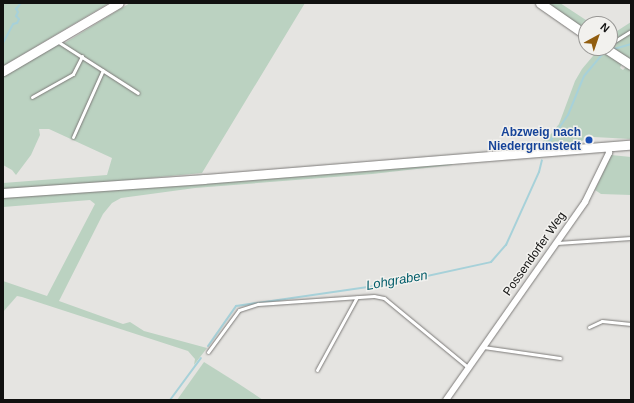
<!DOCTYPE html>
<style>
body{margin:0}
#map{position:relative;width:634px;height:403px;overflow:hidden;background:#e5e4e1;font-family:Helvetica,sans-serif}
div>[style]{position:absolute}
.green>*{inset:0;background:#bbd2c1}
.stream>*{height:2px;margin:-1px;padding:0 1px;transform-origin:1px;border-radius:1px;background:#a7d1d9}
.roads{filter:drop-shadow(0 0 1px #7c7a78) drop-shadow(0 0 1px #7c7a78)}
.lane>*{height:3px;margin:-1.5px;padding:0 1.5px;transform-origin:1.5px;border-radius:1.5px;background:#fff}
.street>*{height:6px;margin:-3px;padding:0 3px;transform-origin:3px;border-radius:3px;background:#fff}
.secondary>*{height:9px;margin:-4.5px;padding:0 4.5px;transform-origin:4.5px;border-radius:4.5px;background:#fff}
.dots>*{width:11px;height:11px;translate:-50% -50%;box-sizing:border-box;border:2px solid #f2f1ee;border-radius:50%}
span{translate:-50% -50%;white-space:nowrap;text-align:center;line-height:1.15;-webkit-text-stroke:3px #f2f1ee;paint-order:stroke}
.transit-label{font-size:12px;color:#164399;font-weight:700}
.right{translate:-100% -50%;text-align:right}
.street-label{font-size:12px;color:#111110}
.water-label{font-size:13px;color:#015c69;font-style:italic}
.frame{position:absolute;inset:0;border:4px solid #111110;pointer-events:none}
.north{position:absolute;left:578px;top:16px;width:40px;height:40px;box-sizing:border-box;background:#f2f1ee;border:1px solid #989795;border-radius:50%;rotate:40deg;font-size:11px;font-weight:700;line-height:16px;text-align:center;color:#111110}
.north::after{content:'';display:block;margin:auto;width:14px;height:18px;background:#915d0f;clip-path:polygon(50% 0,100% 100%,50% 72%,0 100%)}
</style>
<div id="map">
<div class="green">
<i style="clip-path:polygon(3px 3px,109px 3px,3px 66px)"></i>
<i style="clip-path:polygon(130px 3px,305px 3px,202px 173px,107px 182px,3px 189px,3px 183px,107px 175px,112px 158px,49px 129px,39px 129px,40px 135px,31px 155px,16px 175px,12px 170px,3px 165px,3px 74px,57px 42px,63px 44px)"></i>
<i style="clip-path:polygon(546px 3px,560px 3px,592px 24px,586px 24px,586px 31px)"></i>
<i style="clip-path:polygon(631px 22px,631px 61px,610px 47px,610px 33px,617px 31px)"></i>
<i style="clip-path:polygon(598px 50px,622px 63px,620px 68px,623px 70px,626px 67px,631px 70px,631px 139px,594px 137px,578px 142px,541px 143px,551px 134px,559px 124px,575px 81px,582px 69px)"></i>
<i style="clip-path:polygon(611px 155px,631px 157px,631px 195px,601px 194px,595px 190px)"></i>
<i style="clip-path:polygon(451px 163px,452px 165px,372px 174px,195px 188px,121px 198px,112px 203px,103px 214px,59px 301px,123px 324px,130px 322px,144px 331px,207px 348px,194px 365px,195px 359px,188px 351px,22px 297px,17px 296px,3px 312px,3px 281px,47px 296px,95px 204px,90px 200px,3px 207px,3px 197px)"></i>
<i style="clip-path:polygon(204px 362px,239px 384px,263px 400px,177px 400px)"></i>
</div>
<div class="stream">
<i style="left:3px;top:43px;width:21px;rotate:-62deg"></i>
<i style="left:13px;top:24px;width:4px;rotate:-14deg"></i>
<i style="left:17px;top:23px;width:4px;rotate:-63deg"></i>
<i style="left:19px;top:19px;width:4px;rotate:-135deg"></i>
<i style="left:16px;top:16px;width:4px;rotate:-63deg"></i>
<i style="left:18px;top:12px;width:4px;rotate:-124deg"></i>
<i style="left:16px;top:9px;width:8px;rotate:-50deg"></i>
<i style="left:614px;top:49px;width:18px;rotate:-16deg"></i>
<i style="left:549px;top:143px;width:34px;rotate:-56deg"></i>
<i style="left:568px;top:115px;width:42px;rotate:-67.7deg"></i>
<i style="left:584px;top:76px;width:30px;rotate:-50deg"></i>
<i style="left:208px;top:346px;width:49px;rotate:-55deg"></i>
<i style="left:236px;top:306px;width:161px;rotate:-8.2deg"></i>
<i style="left:395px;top:283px;width:98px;rotate:-12.3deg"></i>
<i style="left:491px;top:262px;width:23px;rotate:-49deg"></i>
<i style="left:506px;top:245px;width:80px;rotate:-65.7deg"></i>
<i style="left:539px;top:172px;width:12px;rotate:-76deg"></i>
<i style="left:170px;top:400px;width:52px;rotate:-53.6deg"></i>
</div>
<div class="roads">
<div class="lane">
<i style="left:57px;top:41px;width:96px;rotate:32.7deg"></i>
<i style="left:610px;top:44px;width:25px;rotate:-32deg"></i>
<i style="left:32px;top:97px;width:47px;rotate:-29.3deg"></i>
<i style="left:73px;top:74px;width:20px;rotate:-63deg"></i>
<i style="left:73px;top:137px;width:73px;rotate:-65.9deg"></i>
<i style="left:557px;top:243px;width:74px;rotate:-3.9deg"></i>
<i style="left:589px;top:327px;width:14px;rotate:-25deg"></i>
<i style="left:602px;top:321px;width:29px;rotate:6deg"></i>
<i style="left:483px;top:347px;width:78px;rotate:8.1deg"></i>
<i style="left:208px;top:352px;width:52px;rotate:-53.6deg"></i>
<i style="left:239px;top:310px;width:20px;rotate:-18deg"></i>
<i style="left:258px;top:304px;width:116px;rotate:-3.9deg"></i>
<i style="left:374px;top:296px;width:10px;rotate:11deg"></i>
<i style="left:384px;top:298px;width:110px;rotate:39.5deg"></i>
<i style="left:317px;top:370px;width:83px;rotate:-61.3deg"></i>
</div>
<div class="street">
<i style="left:446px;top:400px;width:242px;rotate:-54.9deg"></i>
<i style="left:585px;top:202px;width:55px;rotate:-63.9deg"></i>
<i style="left:609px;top:153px;width:6px;rotate:-99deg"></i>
</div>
<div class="secondary">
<i style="left:540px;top:3px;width:56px;rotate:34.8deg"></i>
<i style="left:605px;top:48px;width:31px;rotate:33deg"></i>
<i style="left:3px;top:71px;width:134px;rotate:-30.4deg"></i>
<i style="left:3px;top:193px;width:201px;rotate:-4deg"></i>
<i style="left:204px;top:179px;width:428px;rotate:-4.6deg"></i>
</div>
</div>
<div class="dots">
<i style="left:589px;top:140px;background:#1a4fb4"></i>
</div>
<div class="transit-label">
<span class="right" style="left:581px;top:140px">Abzweig nach<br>Niedergrunstedt</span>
</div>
<div class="street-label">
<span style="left:535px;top:254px;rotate:-55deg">Possendorfer Weg</span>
</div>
<div class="water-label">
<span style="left:397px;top:281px;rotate:-10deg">Lohgraben</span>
</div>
<div class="frame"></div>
<div class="north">N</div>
</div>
